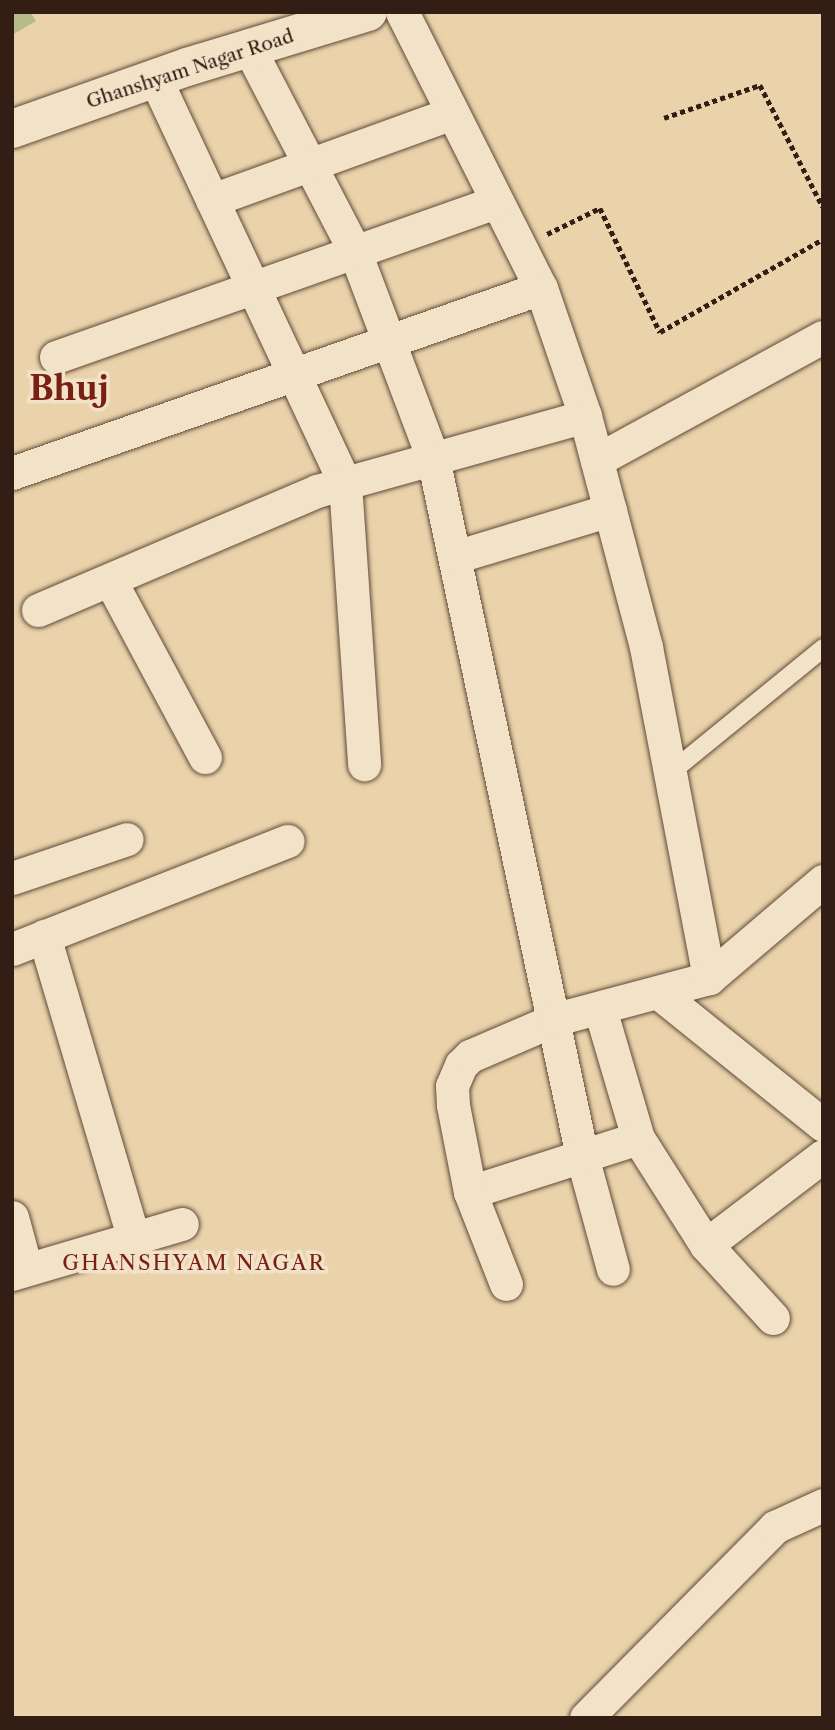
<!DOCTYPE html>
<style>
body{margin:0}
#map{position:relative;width:835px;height:1730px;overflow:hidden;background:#ead2aa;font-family:"Libre Caslon Text",serif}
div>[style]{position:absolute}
.green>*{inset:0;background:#b6bc89}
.path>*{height:4.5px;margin-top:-2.25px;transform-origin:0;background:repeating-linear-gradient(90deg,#321e14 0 5px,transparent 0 8.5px)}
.roads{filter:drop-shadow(0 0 2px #604b3a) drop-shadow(0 0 2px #604b3a)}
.lane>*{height:18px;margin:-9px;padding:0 9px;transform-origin:9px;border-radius:9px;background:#f1e2c8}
.street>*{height:33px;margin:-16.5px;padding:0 16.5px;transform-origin:16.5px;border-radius:16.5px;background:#f1e2c8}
.secondary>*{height:38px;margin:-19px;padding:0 19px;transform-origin:19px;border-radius:19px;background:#f1e2c8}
span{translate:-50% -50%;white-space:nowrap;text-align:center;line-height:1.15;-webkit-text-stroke:7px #f1e2c8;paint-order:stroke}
.street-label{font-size:19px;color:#321e14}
.neighbourhood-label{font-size:21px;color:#7a1f14;letter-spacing:2px}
.town-label{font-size:33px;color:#7a1f14;font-weight:700}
.frame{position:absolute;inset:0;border:14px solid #321e14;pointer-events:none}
</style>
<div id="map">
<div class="green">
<i style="clip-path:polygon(12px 12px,30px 12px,36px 21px,12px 35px)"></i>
</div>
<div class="path">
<i style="left:664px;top:118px;width:102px;rotate:-19deg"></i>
<i style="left:760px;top:85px;width:137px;rotate:62.7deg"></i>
<i style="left:547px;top:234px;width:59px;rotate:-26.1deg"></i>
<i style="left:600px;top:208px;width:138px;rotate:64.2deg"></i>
<i style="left:660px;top:332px;width:188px;rotate:-29.7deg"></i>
</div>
<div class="roads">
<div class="lane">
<i style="left:670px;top:773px;width:198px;rotate:-39.2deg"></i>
</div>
<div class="street">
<i style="left:402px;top:12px;width:309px;rotate:63.3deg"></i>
<i style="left:541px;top:288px;width:135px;rotate:71deg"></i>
<i style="left:585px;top:416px;width:239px;rotate:75.2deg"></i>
<i style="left:646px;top:647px;width:337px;rotate:79.2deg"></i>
<i style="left:249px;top:48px;width:230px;rotate:62.5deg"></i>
<i style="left:355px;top:252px;width:220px;rotate:69.3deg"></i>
<i style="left:433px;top:458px;width:714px;rotate:77.95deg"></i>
<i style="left:582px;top:1156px;width:117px;rotate:74.7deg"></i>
<i style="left:155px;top:78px;width:447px;rotate:64.9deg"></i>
<i style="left:345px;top:483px;width:282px;rotate:86.1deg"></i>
<i style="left:212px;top:200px;width:255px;rotate:-19.9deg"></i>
<i style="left:56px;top:357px;width:467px;rotate:-19.4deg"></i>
<i style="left:597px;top:460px;width:257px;rotate:-28.6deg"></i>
<i style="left:12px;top:473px;width:560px;rotate:-19.28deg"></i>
<i style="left:455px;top:557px;width:162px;rotate:-16.9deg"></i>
<i style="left:110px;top:580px;width:201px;rotate:61.8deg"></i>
<i style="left:38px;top:610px;width:303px;rotate:-23.1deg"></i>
<i style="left:317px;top:491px;width:278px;rotate:-15.6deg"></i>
<i style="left:12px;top:878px;width:121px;rotate:-18.7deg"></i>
<i style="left:44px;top:936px;width:313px;rotate:73.5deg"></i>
<i style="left:12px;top:949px;width:296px;rotate:-21.4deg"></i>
<i style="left:660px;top:994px;width:209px;rotate:38.8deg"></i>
<i style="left:600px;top:1009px;width:134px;rotate:73.6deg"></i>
<i style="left:638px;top:1138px;width:127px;rotate:57.6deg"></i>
<i style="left:706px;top:1245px;width:99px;rotate:47.5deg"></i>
<i style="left:470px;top:1192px;width:176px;rotate:-17.8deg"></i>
<i style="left:12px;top:1217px;width:54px;rotate:74.9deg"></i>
<i style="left:706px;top:1245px;width:147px;rotate:-37.3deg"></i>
<i style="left:12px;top:1274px;width:177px;rotate:-16.4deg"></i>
<i style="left:506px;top:1284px;width:99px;rotate:-111.4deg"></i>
<i style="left:470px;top:1192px;width:89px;rotate:-101.1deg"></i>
<i style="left:453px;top:1105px;width:19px;rotate:-93deg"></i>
<i style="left:452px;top:1086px;width:23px;rotate:-67deg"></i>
<i style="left:461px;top:1065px;width:13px;rotate:-45deg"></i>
<i style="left:470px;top:1056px;width:94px;rotate:-23.3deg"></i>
<i style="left:556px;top:1019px;width:158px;rotate:-15deg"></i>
<i style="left:709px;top:978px;width:150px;rotate:-40.4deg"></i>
<i style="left:586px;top:1718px;width:269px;rotate:-45.3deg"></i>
<i style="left:775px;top:1527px;width:53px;rotate:-24.6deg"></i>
</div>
<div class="secondary">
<i style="left:12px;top:129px;width:186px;rotate:-19.5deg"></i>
<i style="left:187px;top:67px;width:189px;rotate:-16.9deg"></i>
</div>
</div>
<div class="street-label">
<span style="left:190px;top:69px;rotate:-18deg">Ghanshyam Nagar Road</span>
</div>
<div class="neighbourhood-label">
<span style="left:194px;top:1263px">GHANSHYAM NAGAR</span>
</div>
<div class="town-label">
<span style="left:69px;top:389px">Bhuj</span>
</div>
<div class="frame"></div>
</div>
